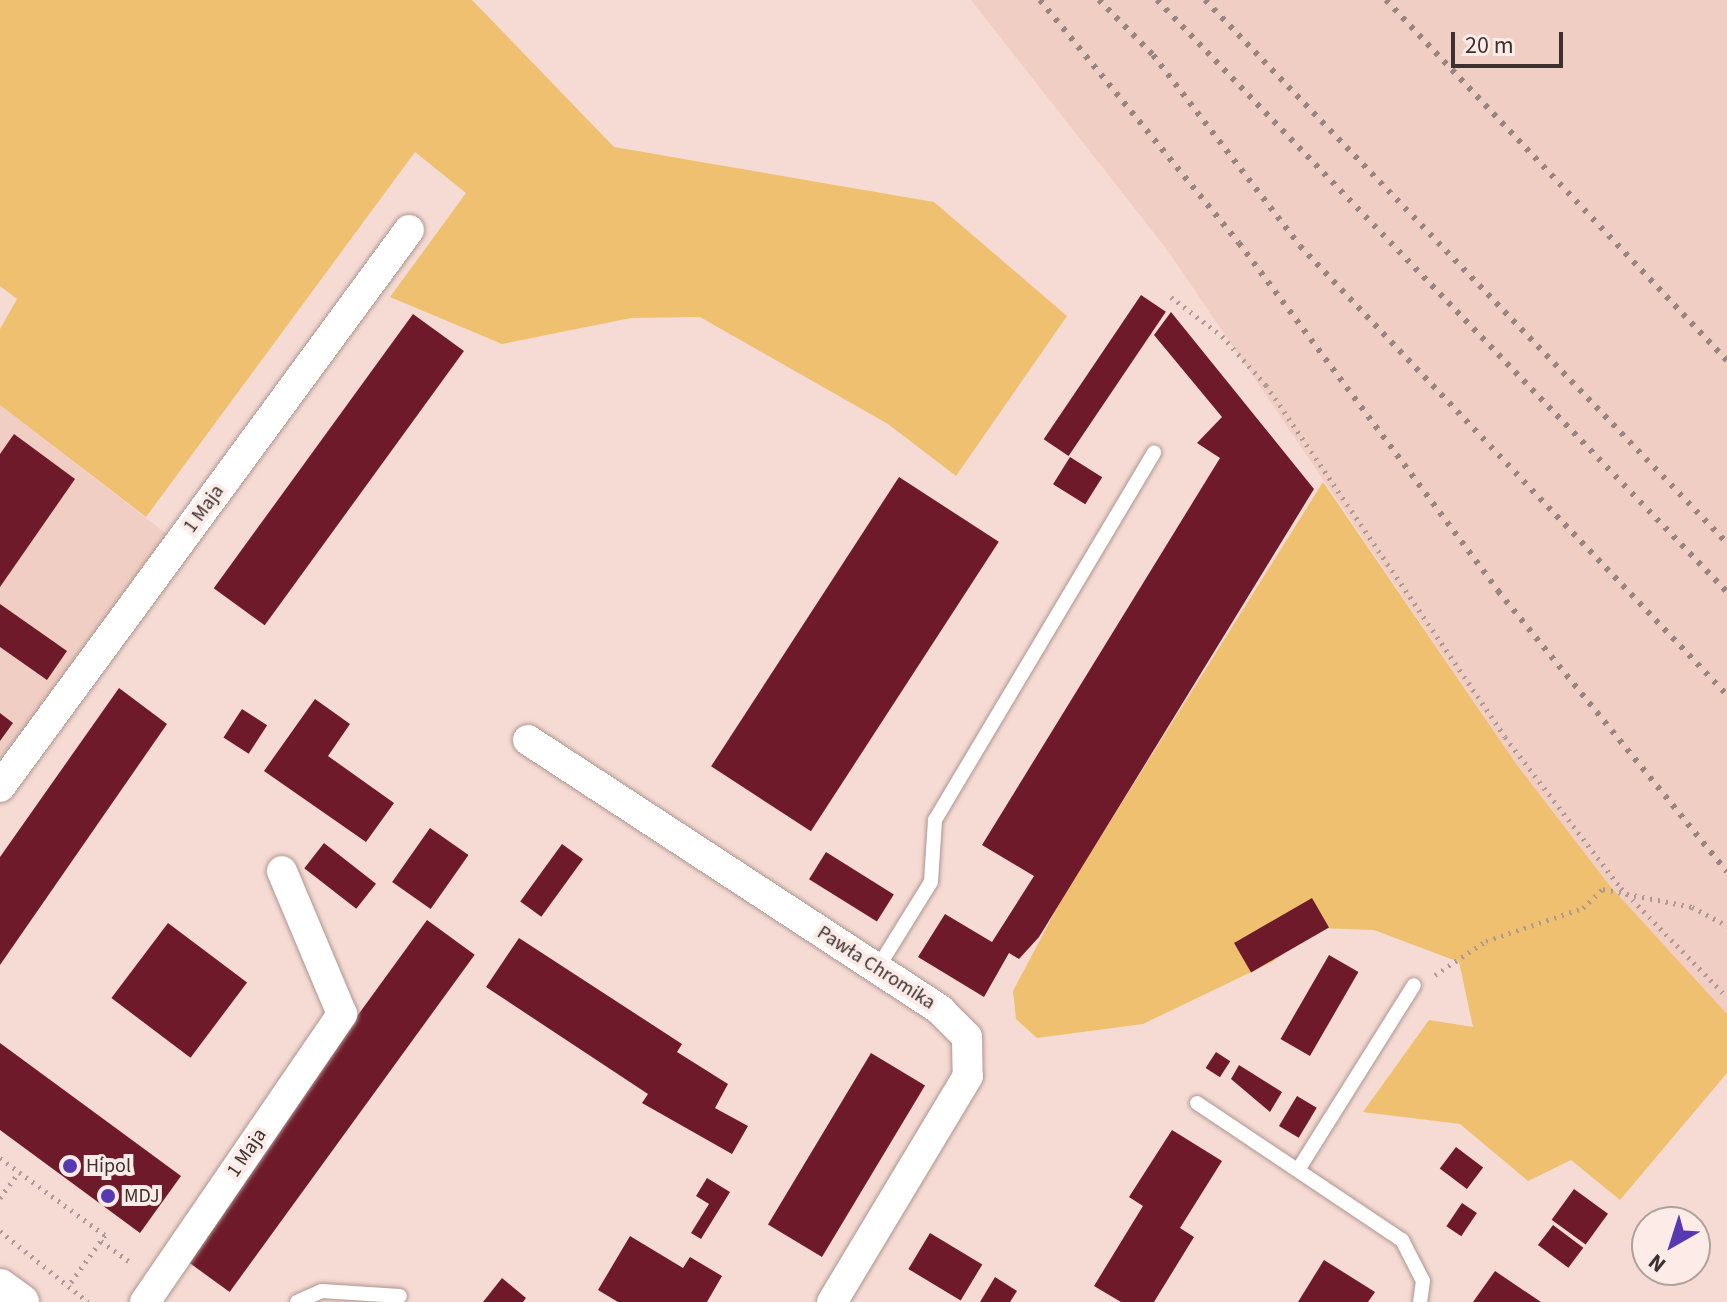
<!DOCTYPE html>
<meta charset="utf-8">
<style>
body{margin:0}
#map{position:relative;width:1727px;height:1302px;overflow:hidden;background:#f6dbd4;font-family:"Source Sans 3",sans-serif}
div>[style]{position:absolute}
.built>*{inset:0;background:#f1cec4}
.green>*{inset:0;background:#efc070}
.building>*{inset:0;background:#6f1a2a;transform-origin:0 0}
.path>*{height:5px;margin-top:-2.5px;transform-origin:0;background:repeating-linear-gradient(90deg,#ae9a94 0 2px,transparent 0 8px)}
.roads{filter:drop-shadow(0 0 2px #ae958e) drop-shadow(0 0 2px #ae958e)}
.service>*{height:14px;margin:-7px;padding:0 7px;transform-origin:7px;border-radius:7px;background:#fff}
.minor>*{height:30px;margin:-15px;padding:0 15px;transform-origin:15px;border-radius:15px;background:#fff}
.tertiary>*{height:36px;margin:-18px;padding:0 18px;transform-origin:18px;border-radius:18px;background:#fff}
.rail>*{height:6px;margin-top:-3px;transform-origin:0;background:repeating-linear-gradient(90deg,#978580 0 4px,transparent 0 12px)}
.dots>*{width:22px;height:22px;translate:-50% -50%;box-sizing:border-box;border:4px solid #fcebe6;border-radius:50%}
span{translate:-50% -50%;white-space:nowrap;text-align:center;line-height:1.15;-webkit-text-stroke:8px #fcebe6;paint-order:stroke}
.street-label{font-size:20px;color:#3b312e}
.poi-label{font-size:20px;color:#3b312e}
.left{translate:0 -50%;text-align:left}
.north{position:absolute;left:1631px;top:1206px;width:80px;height:80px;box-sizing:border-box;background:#fcebe6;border:2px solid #afa19c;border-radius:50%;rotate:219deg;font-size:22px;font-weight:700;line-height:32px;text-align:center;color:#3b312e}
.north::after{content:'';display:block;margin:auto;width:28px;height:36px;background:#5739b1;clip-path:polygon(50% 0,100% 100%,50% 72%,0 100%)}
.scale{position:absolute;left:1451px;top:32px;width:112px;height:36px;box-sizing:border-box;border:4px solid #3b312e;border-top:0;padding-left:10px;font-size:24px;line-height:28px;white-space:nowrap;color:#3b312e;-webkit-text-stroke:6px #fcebe6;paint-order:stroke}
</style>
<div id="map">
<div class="built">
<i style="clip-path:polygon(971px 0,1727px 0,1727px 1014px,1610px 886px,1517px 765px,1168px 251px)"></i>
<i style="clip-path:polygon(0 405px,168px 535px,0 762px)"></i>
</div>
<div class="green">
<i style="clip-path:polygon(0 0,472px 0,614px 147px,934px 202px,1067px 316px,956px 476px,888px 424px,700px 317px,631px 318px,502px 344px,390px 297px,466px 193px,415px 152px,146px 517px,0 405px,0 329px,17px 299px,0 286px)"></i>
<i style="clip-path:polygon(1323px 482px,1517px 765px,1610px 886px,1727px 1014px,1727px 1073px,1620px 1200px,1571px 1160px,1528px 1181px,1460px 1124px,1363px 1112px,1429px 1020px,1473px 1027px,1459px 962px,1374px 930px,1319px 928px,1272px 962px,1143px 1024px,1037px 1038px,1016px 1019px,1013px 991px,1064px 895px)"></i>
</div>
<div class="building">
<i style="left:1141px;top:295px;width:30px;height:174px;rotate:34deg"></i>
<i style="clip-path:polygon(1171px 312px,1314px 489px,1039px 937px,1019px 959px,1009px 953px,984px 997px,918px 957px,945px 914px,992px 942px,1034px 876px,982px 845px,1220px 458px,1197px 443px,1222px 417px,1154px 335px)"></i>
<i style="left:413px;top:314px;width:63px;height:339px;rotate:36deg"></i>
<i style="clip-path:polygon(14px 434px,75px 479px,0 587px,0 454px)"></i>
<i style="left:1070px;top:457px;width:38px;height:32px;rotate:32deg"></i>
<i style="left:899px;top:477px;width:119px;height:345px;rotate:33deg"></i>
<i style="clip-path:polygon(0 604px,67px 651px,47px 680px,0 647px)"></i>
<i style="clip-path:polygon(119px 688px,167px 724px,0 965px,0 857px)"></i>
<i style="clip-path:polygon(315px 699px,350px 724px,328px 756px,394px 803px,366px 842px,264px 771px)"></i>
<i style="left:242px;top:709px;width:30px;height:34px;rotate:33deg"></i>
<i style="clip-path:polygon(0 713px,13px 723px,0 741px)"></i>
<i style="left:430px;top:828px;width:47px;height:66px;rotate:35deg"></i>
<i style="left:324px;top:843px;width:66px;height:32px;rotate:38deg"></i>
<i style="left:562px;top:844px;width:26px;height:71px;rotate:36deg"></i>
<i style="left:826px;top:852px;width:80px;height:32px;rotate:32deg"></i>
<i style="left:1312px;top:898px;width:34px;height:90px;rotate:60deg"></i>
<i style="left:427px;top:920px;width:59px;height:417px;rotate:36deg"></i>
<i style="left:168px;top:923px;width:99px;height:94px;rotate:37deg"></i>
<i style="clip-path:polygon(519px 938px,682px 1044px,677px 1052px,728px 1084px,715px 1108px,748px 1126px,732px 1154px,642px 1103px,648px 1094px,486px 987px)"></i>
<i style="left:1329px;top:955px;width:34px;height:97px;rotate:30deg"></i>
<i style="clip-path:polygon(0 1043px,181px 1176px,140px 1233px,0 1130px)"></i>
<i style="left:1216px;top:1052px;width:17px;height:19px;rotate:33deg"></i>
<i style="left:871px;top:1053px;width:63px;height:200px;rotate:31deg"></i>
<i style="clip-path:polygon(1239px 1065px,1282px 1092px,1270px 1112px,1231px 1079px)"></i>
<i style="left:1297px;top:1096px;width:23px;height:35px;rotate:31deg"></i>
<i style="clip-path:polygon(1172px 1130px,1222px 1161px,1180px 1228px,1194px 1237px,1154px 1302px,1121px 1302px,1094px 1286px,1143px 1206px,1129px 1197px)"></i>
<i style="left:1456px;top:1147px;width:34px;height:27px;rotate:37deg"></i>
<i style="clip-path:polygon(707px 1178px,730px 1192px,701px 1239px,691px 1233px,709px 1204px,696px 1196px)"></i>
<i style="left:1574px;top:1189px;width:42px;height:38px;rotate:36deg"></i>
<i style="left:1462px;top:1203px;width:18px;height:28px;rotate:34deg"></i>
<i style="left:1553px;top:1225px;width:38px;height:25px;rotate:37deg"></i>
<i style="left:930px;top:1233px;width:61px;height:42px;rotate:31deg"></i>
<i style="clip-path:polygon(630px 1236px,683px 1268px,690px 1257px,722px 1276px,707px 1302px,618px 1302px,598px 1290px)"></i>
<i style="clip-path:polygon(1324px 1260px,1375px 1292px,1368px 1302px,1298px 1302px)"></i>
<i style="clip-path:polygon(1495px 1271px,1541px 1302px,1473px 1302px)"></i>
<i style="clip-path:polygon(995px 1277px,1017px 1291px,1010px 1302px,980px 1302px)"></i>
<i style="clip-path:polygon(502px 1278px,526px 1298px,523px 1302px,483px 1302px)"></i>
</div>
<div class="path">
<i style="left:1171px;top:297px;width:64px;rotate:37.4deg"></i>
<i style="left:1222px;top:336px;width:66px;rotate:48.1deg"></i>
<i style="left:1266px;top:385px;width:425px;rotate:55.8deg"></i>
<i style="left:1505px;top:737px;width:190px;rotate:52.5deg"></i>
<i style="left:1621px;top:888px;width:152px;rotate:45.8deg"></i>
<i style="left:1435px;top:975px;width:61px;rotate:-33.7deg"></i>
<i style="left:1486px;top:941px;width:102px;rotate:-18.8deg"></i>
<i style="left:1583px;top:908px;width:28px;rotate:-44deg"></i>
<i style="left:1603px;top:889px;width:91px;rotate:11.4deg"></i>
<i style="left:1692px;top:907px;width:40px;rotate:28deg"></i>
<i style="left:0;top:1158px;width:130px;rotate:36.3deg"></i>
<i style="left:105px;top:1235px;width:62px;rotate:125.8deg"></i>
<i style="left:0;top:1198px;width:32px;rotate:-54deg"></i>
<i style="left:0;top:1231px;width:113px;rotate:38.9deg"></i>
<i style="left:101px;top:1241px;width:37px;rotate:36deg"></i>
</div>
<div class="roads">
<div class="service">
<i style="left:877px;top:969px;width:102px;rotate:-58.2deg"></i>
<i style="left:931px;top:882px;width:62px;rotate:-86.3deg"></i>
<i style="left:935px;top:820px;width:428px;rotate:-59.2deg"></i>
<i style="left:1197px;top:1103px;width:247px;rotate:33.8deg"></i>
<i style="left:1402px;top:1240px;width:46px;rotate:62.9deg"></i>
<i style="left:1423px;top:1281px;width:21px;rotate:98deg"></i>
<i style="left:1298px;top:1170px;width:218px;rotate:-57.9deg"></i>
<i style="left:297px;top:1302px;width:27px;rotate:-24deg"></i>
<i style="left:322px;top:1291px;width:78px;rotate:3.7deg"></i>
</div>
<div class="minor">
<i style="left:528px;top:740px;width:493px;rotate:33.2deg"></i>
<i style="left:940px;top:1010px;width:38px;rotate:45deg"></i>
<i style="left:967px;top:1037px;width:39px;rotate:89deg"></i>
<i style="left:968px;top:1076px;width:264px;rotate:121deg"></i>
<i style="left:0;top:787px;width:691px;rotate:-53.71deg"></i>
<i style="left:145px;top:1302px;width:349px;rotate:-55.6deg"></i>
<i style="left:342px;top:1014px;width:155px;rotate:-112.8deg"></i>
</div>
<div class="tertiary">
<i style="left:0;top:1287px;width:26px;rotate:36deg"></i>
</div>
</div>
<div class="rail">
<i style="left:1040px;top:0;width:314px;rotate:50.7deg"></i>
<i style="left:1239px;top:243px;width:434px;rotate:53.3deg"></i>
<i style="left:1498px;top:591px;width:362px;rotate:50.8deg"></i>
<i style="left:1099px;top:0;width:77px;rotate:45.5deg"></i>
<i style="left:1153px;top:55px;width:241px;rotate:52.4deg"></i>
<i style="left:1300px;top:246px;width:620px;rotate:46.44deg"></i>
<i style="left:1157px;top:0;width:822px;rotate:46.08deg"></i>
<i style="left:1205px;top:0;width:753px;rotate:46.13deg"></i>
<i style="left:1386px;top:0;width:496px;rotate:46.6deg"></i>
</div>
<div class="dots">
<i style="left:70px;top:1166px;background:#5739b1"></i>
<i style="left:108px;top:1196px;background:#5739b1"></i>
</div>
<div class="street-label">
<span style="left:204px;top:509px;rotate:-54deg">1 Maja</span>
<span style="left:876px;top:968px;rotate:33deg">Pawła Chromika</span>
<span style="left:247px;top:1153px;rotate:-56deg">1 Maja</span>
</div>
<div class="poi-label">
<span class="left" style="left:86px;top:1166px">Hipol</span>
<span class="left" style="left:124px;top:1196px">MDJ</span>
</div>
<div class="north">N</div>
<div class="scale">20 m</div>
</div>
